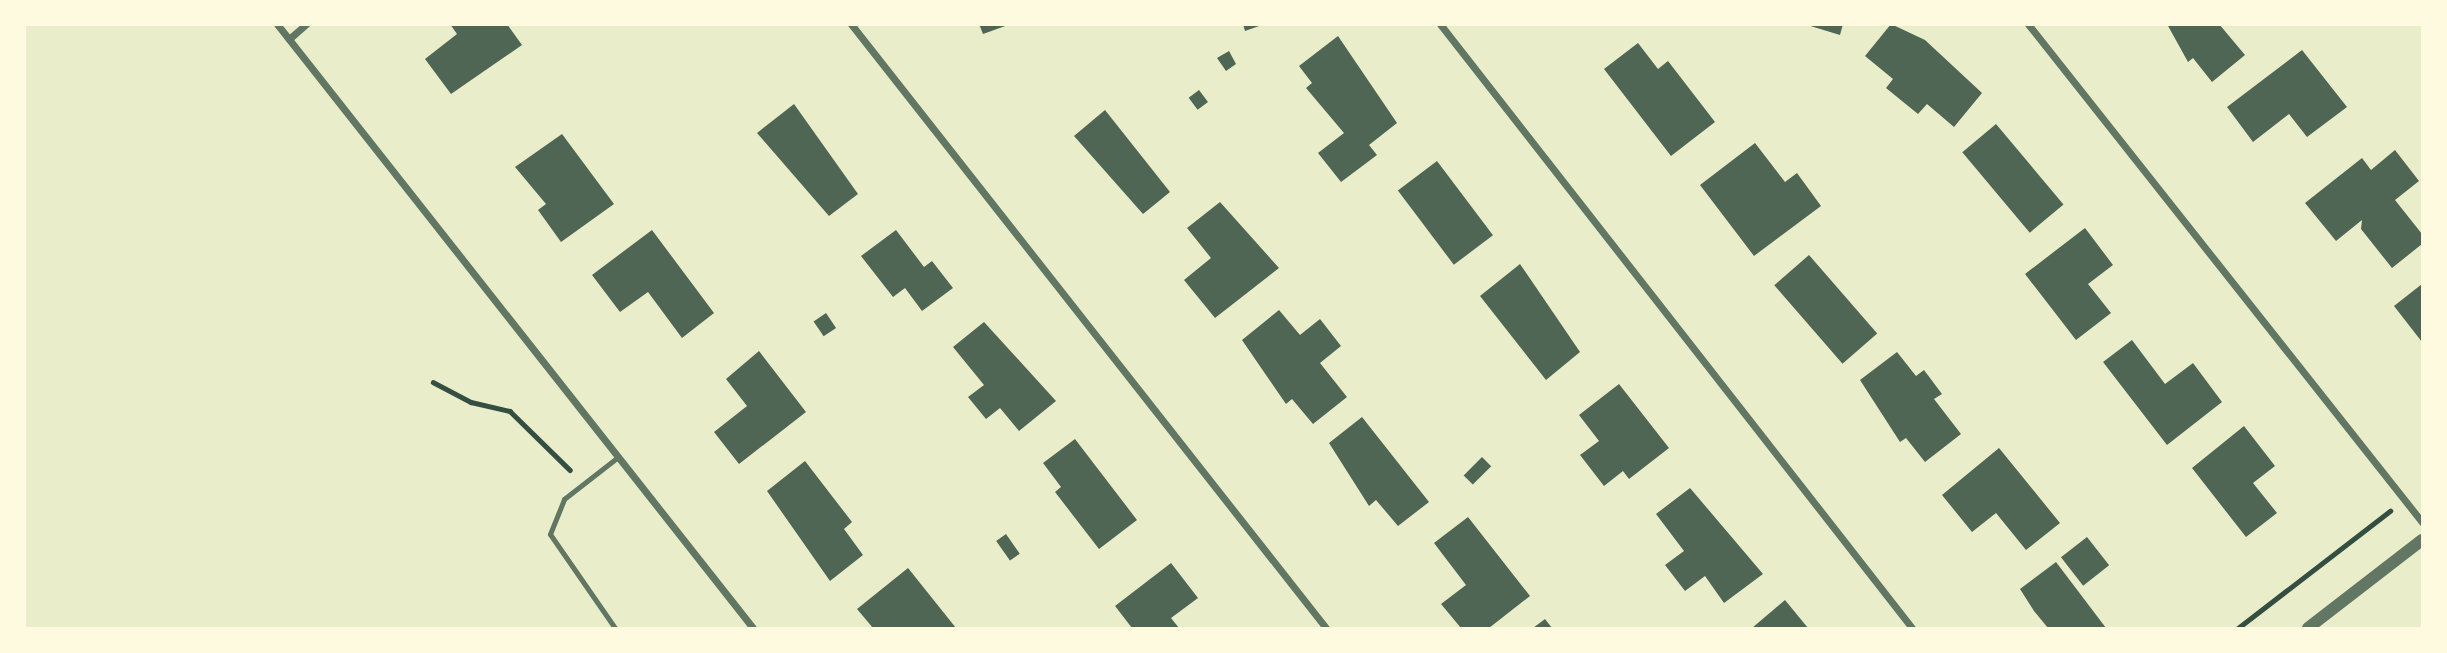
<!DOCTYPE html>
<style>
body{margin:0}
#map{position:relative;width:2447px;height:653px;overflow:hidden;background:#e9edc9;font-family:"Fira Sans Condensed",sans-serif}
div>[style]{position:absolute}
.building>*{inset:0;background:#4f6655;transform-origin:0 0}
.path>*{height:4.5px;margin:-2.25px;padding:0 2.25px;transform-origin:2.25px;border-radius:2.25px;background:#344e41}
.service>*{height:5px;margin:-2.5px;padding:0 2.5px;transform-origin:2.5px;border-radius:2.5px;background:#617663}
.minor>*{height:7px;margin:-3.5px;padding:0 3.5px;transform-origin:3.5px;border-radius:3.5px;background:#617663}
.tertiary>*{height:12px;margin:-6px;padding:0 6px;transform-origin:6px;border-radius:6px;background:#617663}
span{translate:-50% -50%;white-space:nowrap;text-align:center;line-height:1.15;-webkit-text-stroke:5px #fefae0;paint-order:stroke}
.frame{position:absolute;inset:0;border:26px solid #fefae0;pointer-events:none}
</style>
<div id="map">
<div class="building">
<i style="clip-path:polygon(450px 24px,507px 24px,522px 45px,451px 94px,425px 59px,457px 34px)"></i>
<i style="clip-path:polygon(979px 24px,1008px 24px,1008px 25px,983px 34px)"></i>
<i style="clip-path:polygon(1243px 24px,1262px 24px,1262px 25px,1245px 31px)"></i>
<i style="clip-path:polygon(1804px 24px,1843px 24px,1840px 35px)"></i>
<i style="clip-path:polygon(1891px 24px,1925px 40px,1982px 93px,1954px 127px,1927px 104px,1918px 114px,1886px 88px,1893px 79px,1865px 56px)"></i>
<i style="clip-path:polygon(2167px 24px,2219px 24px,2245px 55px,2212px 82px,2193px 58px,2188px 62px)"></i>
<i style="clip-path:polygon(1338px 36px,1397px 123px,1369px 145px,1377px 155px,1341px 182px,1318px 153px,1344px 133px,1306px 88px,1312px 83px,1299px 66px)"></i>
<i style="clip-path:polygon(1638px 43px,1658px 69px,1668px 61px,1715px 122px,1671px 156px,1604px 69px)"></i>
<i style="clip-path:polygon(2302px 50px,2347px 107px,2307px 137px,2289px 114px,2253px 142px,2227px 107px)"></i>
<i style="clip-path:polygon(1229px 51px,1236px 64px,1226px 71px,1217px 58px)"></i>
<i style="left:1199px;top:90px;width:15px;height:13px;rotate:53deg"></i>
<i style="clip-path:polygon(794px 104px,858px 194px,829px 216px,757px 133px)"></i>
<i style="clip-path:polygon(1105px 110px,1170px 192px,1143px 214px,1074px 136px)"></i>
<i style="left:1996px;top:124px;width:105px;height:44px;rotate:50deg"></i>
<i style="clip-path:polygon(562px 134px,614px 204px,561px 242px,538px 210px,546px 204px,515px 167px)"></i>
<i style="clip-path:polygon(1755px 143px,1785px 182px,1797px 173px,1821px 206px,1754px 256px,1700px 185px)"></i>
<i style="clip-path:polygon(2395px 150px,2419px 181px,2395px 200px,2422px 234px,2422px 244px,2392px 268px,2361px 229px,2362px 220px,2336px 241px,2305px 203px,2362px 158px,2371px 170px)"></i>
<i style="left:1437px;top:161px;width:93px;height:49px;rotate:53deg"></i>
<i style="clip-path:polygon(1220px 202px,1279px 268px,1215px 318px,1184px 280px,1211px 258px,1187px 228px)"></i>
<i style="clip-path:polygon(2085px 228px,2113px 265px,2088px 284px,2111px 313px,2076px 340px,2025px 274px)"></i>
<i style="clip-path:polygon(652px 230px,714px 313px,682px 338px,648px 292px,620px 312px,592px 275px)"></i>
<i style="clip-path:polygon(896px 230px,924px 267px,932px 261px,953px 288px,922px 311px,905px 288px,893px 297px,861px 256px)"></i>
<i style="left:1809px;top:255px;width:104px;height:46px;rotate:49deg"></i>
<i style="clip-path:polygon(1520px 264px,1580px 352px,1546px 380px,1480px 296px)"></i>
<i style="clip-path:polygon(2422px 284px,2422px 342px,2394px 306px)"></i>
<i style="clip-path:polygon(1279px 310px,1300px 335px,1320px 319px,1341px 346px,1320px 363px,1347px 397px,1313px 424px,1292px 399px,1286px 404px,1242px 340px)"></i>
<i style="left:826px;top:313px;width:18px;height:15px;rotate:56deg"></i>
<i style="clip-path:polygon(984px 322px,1056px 401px,1019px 431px,1000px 408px,986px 419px,968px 397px,984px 385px,953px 347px)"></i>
<i style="clip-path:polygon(2132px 340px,2165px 384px,2193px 363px,2222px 402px,2167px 445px,2103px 362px)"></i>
<i style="clip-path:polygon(759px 351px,806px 412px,739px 464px,714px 432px,747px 406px,726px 379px)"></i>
<i style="clip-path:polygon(1897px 352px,1916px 376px,1924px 370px,1942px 394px,1934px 399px,1961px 434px,1925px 462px,1906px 438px,1900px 442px,1860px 380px)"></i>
<i style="clip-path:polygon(1619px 384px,1669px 448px,1629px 479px,1623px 471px,1604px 486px,1580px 455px,1599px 441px,1579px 415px)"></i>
<i style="clip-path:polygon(1362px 417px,1429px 502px,1398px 526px,1376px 500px,1369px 506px,1329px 443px)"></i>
<i style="clip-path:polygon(2244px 426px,2275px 466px,2253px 483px,2277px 513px,2246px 537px,2192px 468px)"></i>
<i style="clip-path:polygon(1075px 439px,1137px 520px,1099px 549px,1055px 492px,1061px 487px,1043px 463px)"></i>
<i style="clip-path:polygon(1999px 448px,2060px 523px,2026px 550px,1996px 513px,1972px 532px,1942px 495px)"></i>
<i style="left:1482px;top:457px;width:13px;height:26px;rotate:45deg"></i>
<i style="clip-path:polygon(805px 461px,852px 522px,844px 529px,863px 555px,830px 581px,767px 491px)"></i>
<i style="clip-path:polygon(1690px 488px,1763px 574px,1724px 603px,1705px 576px,1685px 591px,1665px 565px,1684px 551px,1656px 514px)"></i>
<i style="clip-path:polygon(1468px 517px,1530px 596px,1489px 628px,1461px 628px,1441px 604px,1466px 585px,1434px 543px)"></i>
<i style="left:1006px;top:534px;width:24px;height:12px;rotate:55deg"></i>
<i style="left:2087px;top:537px;width:36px;height:33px;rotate:52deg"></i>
<i style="clip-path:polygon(2056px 562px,2106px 628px,2048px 628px,2034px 611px,2020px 589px)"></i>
<i style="clip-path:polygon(1171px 563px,1198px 598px,1171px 618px,1179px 628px,1132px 628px,1115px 606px)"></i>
<i style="clip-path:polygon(908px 568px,956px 628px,873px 628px,857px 609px)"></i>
<i style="clip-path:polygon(1785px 600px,1808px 628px,1752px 628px)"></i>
<i style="clip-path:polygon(1545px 619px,1552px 628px,1533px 628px)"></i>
</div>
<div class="path">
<i style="left:433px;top:382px;width:43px;rotate:27.8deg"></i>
<i style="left:471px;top:402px;width:40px;rotate:13deg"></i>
<i style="left:510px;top:411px;width:84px;rotate:44.5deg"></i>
<i style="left:2238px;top:628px;width:192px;rotate:-37.6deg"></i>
</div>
<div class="service">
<i style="left:615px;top:628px;width:114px;rotate:-124.7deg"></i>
<i style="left:550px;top:534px;width:38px;rotate:-68deg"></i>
<i style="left:564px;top:499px;width:68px;rotate:-37.9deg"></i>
</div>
<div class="minor">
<i style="left:277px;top:24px;width:769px;rotate:51.76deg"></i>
<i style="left:851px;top:24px;width:768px;rotate:51.82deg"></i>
<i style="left:1440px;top:24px;width:767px;rotate:51.99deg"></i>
<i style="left:2028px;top:24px;width:635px;rotate:51.65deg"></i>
<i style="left:289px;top:39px;width:23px;rotate:-41deg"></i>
</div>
<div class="tertiary">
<i style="left:2308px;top:628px;width:144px;rotate:-37.7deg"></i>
</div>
<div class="frame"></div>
</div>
